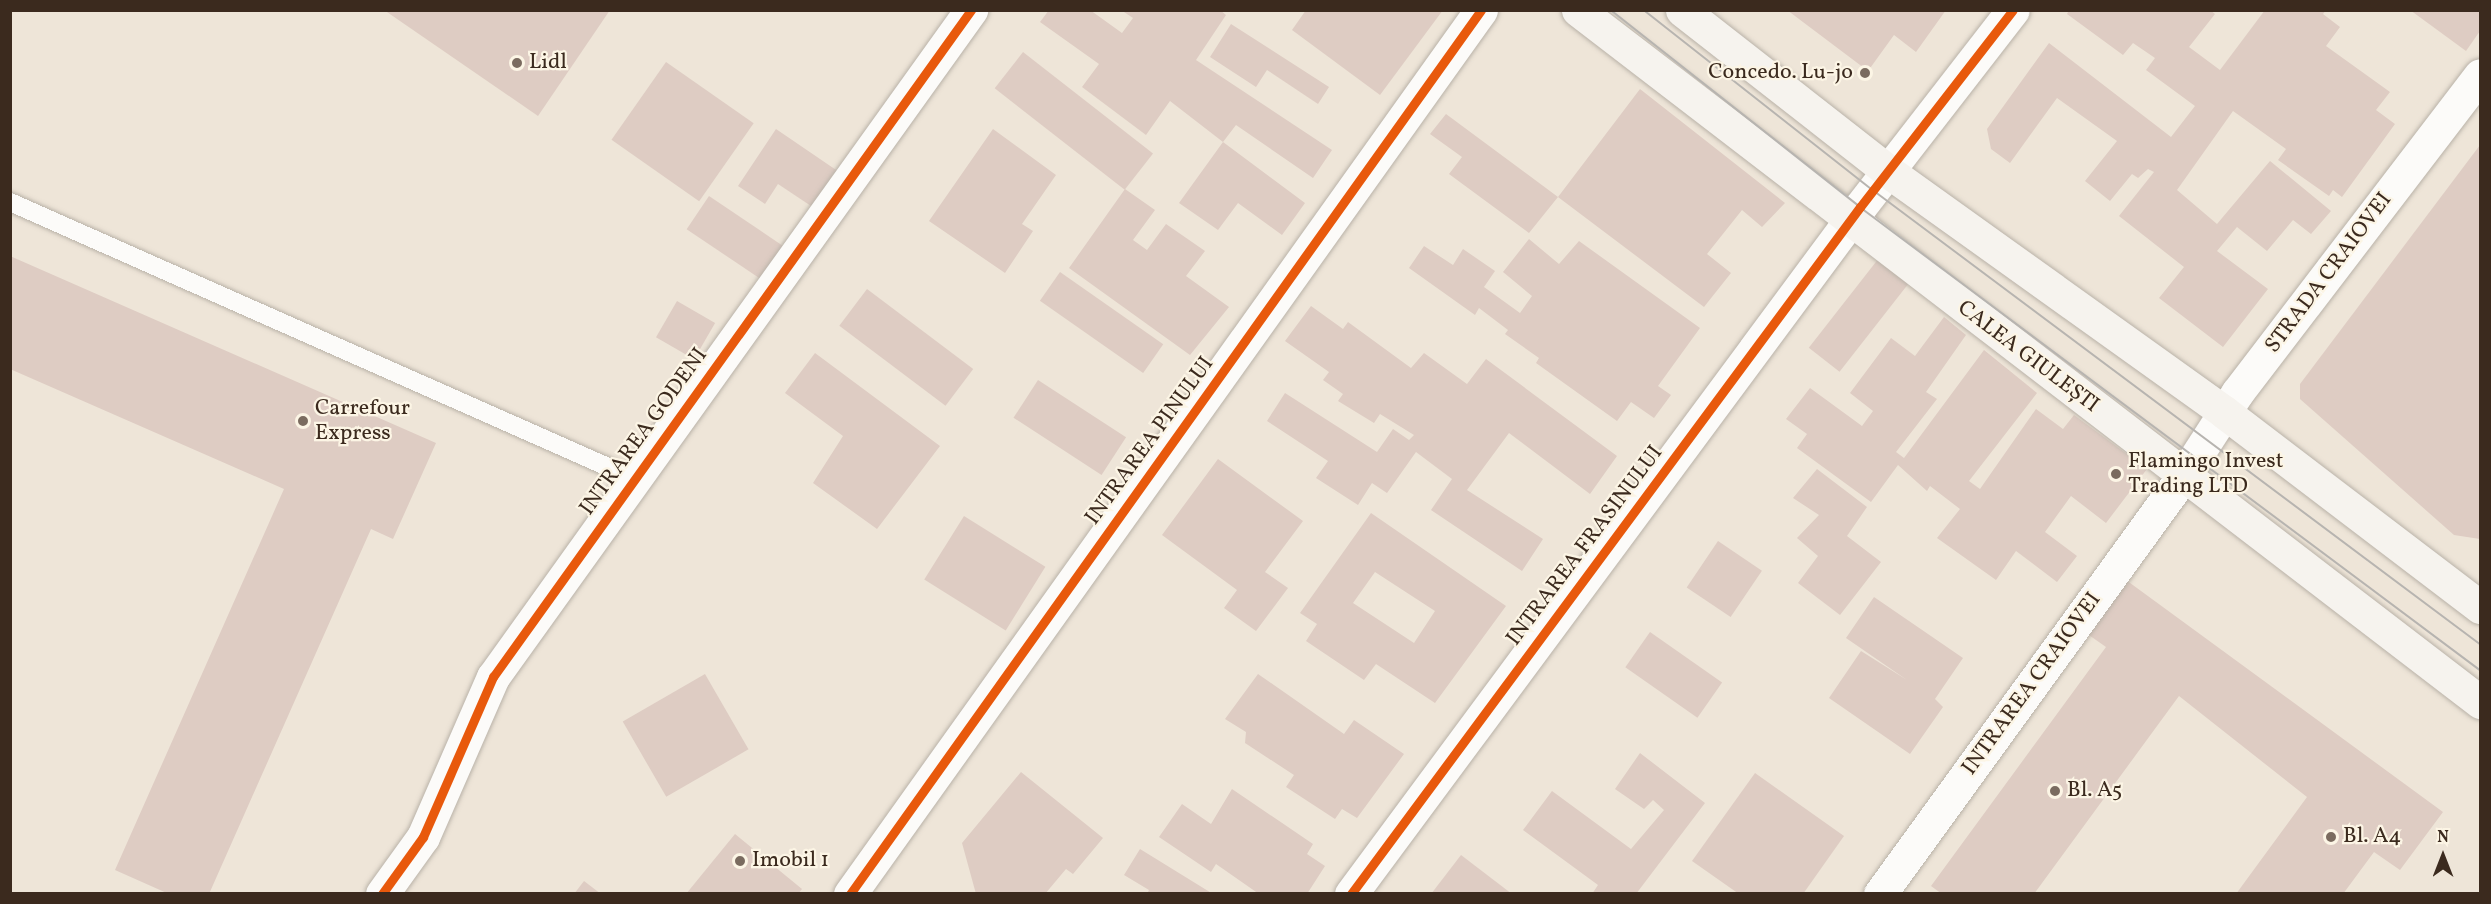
<!DOCTYPE html>
<meta charset="utf-8">
<style>
body{margin:0}
#map{position:relative;width:2491px;height:904px;overflow:hidden;background:#eee5d8;font-family:Vollkorn,serif}
div>[style]{position:absolute}
.building>*{inset:0;background:#deccc3;transform-origin:0 0}
.roads{filter:drop-shadow(0 0 2px #b9b2a8) drop-shadow(0 0 2px #b9b2a8)}
.service>*{height:18px;margin:-9px;padding:0 9px;transform-origin:9px;border-radius:9px;background:#fcfbf9}
.minor>*{height:33px;margin:-16.5px;padding:0 16.5px;transform-origin:16.5px;border-radius:16.5px;background:#fcfbf9}
.secondary>*{height:33px;margin:-16.5px;padding:0 16.5px;transform-origin:16.5px;border-radius:16.5px;background:#f6f3ee}
.tram>*{height:1.5px;margin:-0.75px;padding:0 0.75px;transform-origin:0.75px;border-radius:0.75px;background:#b7b4b0}
.cycleway>*{height:9px;margin:-4.5px;padding:0 4.5px;transform-origin:4.5px;border-radius:4.5px;background:#e8590c}
.dots>*{width:16px;height:16px;translate:-50% -50%;box-sizing:border-box;border:3px solid #fcf5e5;border-radius:50%}
span{translate:-50% -50%;white-space:nowrap;text-align:center;line-height:1.15;-webkit-text-stroke:4.5px #fcf5e5;paint-order:stroke}
.poi-label{font-size:22px;color:#3b2a1e}
.left{translate:0 -50%;text-align:left}
.right{translate:-100% -50%;text-align:right}
.street-label{font-size:22px;color:#3b2a1e}
.frame{position:absolute;inset:0;border:12px solid #3b2a1e;pointer-events:none}
.north{position:absolute;left:2413px;top:826px;width:60px;height:60px;-webkit-text-stroke:4px #fcf5e5;paint-order:stroke;rotate:0deg;font-size:16px;font-weight:700;line-height:24px;text-align:center;color:#3b2a1e}
.north::after{content:'';display:block;margin:auto;width:21px;height:27px;background:#3b2a1e;clip-path:polygon(50% 0,100% 100%,50% 72%,0 100%)}
</style>
<div id="map">
<div class="building">
<i style="clip-path:polygon(384px 10px,610px 10px,538px 116px)"></i>
<i style="clip-path:polygon(1049px 10px,1090px 10px,1122px 33px,1133px 18px,1121px 10px,1220px 10px,1226px 15px,1196px 60px,1332px 150px,1313px 178px,1236px 125px,1223px 142px,1170px 101px,1146px 135px,1082px 87px,1099px 64px,1040px 22px)"></i>
<i style="clip-path:polygon(1306px 10px,1443px 10px,1380px 95px,1292px 30px)"></i>
<i style="clip-path:polygon(1787px 10px,1946px 10px,1916px 52px,1894px 35px,1868px 71px)"></i>
<i style="clip-path:polygon(2069px 10px,2210px 10px,2215px 14px,2189px 47px,2220px 70px,2265px 10px,2326px 10px,2323px 14px,2340px 27px,2326px 46px,2390px 92px,2376px 110px,2395px 124px,2342px 197px,2333px 190px,2329px 196px,2278px 160px,2286px 149px,2233px 111px,2177px 190px,2217px 224px,2270px 161px,2331px 211px,2311px 234px,2293px 220px,2267px 251px,2237px 227px,2217px 251px,2268px 289px,2223px 347px,2159px 298px,2184px 267px,2119px 216px,2154px 172px,2148px 169px,2138px 178px,2132px 174px,2110px 201px,2085px 181px,2117px 141px,2057px 98px,2010px 163px,1991px 149px,1987px 129px,2049px 43px,2171px 137px,2195px 106px,2146px 70px,2155px 58px,2133px 43px,2123px 55px,2067px 14px)"></i>
<i style="clip-path:polygon(2410px 10px,2480px 10px,2480px 31px,2466px 51px)"></i>
<i style="clip-path:polygon(1231px 24px,1329px 87px,1318px 104px,1267px 70px,1256px 87px,1210px 57px)"></i>
<i style="left:1023px;top:52px;width:165px;height:46px;rotate:38deg"></i>
<i style="left:666px;top:62px;width:107px;height:95px;rotate:35deg"></i>
<i style="clip-path:polygon(1640px 89px,1785px 203px,1762px 227px,1742px 210px,1707px 254px,1731px 273px,1704px 307px,1558px 197px)"></i>
<i style="clip-path:polygon(1446px 114px,1558px 197px,1529px 233px,1449px 174px,1462px 157px,1430px 134px)"></i>
<i style="clip-path:polygon(776px 129px,842px 174px,817px 210px,778px 184px,765px 204px,738px 186px)"></i>
<i style="clip-path:polygon(993px 129px,1056px 175px,1022px 224px,1033px 231px,1005px 273px,929px 221px)"></i>
<i style="clip-path:polygon(1223px 142px,1305px 203px,1282px 235px,1238px 203px,1218px 230px,1179px 203px)"></i>
<i style="clip-path:polygon(2480px 145px,2480px 539px,2454px 535px,2300px 399px,2300px 384px)"></i>
<i style="clip-path:polygon(1125px 189px,1155px 210px,1133px 240px,1147px 250px,1166px 224px,1205px 251px,1186px 276px,1229px 307px,1190px 355px,1069px 268px)"></i>
<i style="left:709px;top:196px;width:97px;height:40px;rotate:34deg"></i>
<i style="clip-path:polygon(1529px 239px,1559px 264px,1579px 241px,1700px 328px,1658px 386px,1671px 395px,1654px 418px,1631px 402px,1617px 421px,1536px 363px,1539px 358px,1505px 334px,1508px 330px,1479px 308px,1475px 315px,1409px 268px,1424px 246px,1453px 265px,1463px 249px,1495px 271px,1484px 287px,1520px 313px,1532px 296px,1503px 272px)"></i>
<i style="clip-path:polygon(10px 256px,436px 443px,393px 539px,371px 529px,209px 894px,169px 894px,115px 870px,284px 489px,10px 369px)"></i>
<i style="left:1879px;top:258px;width:39px;height:114px;rotate:38deg"></i>
<i style="left:1060px;top:272px;width:126px;height:35px;rotate:35deg"></i>
<i style="left:867px;top:289px;width:133px;height:46px;rotate:37deg"></i>
<i style="left:677px;top:301px;width:44px;height:42px;rotate:30deg"></i>
<i style="clip-path:polygon(1311px 306px,1343px 329px,1348px 322px,1411px 368px,1424px 353px,1467px 384px,1486px 359px,1617px 456px,1590px 494px,1509px 433px,1467px 490px,1543px 539px,1522px 571px,1431px 510px,1452px 479px,1416px 452px,1387px 493px,1372px 483px,1358px 505px,1316px 478px,1328px 461px,1267px 421px,1285px 393px,1377px 452px,1393px 429px,1409px 440px,1414px 435px,1380px 414px,1374px 423px,1338px 401px,1343px 394px,1323px 380px,1329px 372px,1285px 341px)"></i>
<i style="clip-path:polygon(1944px 317px,1966px 335px,1926px 392px,1937px 399px,1896px 452px,1904px 458px,1984px 350px,2037px 393px,1969px 481px,1980px 489px,2036px 409px,2063px 429px,2074px 415px,2147px 469px,2106px 523px,2071px 496px,2045px 532px,2077px 556px,2057px 582px,2016px 551px,1996px 580px,1937px 538px,1960px 509px,1930px 486px,1927px 491px,1898px 465px,1871px 502px,1797px 448px,1807px 434px,1786px 419px,1810px 388px,1862px 426px,1873px 411px,1850px 393px,1891px 338px,1915px 356px)"></i>
<i style="clip-path:polygon(815px 353px,940px 446px,877px 529px,813px 483px,843px 436px,785px 393px)"></i>
<i style="left:1038px;top:380px;width:105px;height:45px;rotate:33deg"></i>
<i style="clip-path:polygon(1218px 459px,1303px 521px,1265px 572px,1288px 588px,1256px 631px,1224px 608px,1237px 590px,1162px 535px)"></i>
<i style="clip-path:polygon(1817px 469px,1867px 507px,1847px 536px,1881px 562px,1840px 615px,1798px 583px,1818px 556px,1797px 538px,1819px 515px,1793px 498px)"></i>
<i style="clip-path:polygon(evenodd,1371px 513px,1506px 606px,1435px 703px,1376px 664px,1364px 680px,1306px 641px,1317px 624px,1300px 613px,1371px 513px,1375px 572px,1435px 611px,1414px 643px,1353px 603px,1375px 572px)"></i>
<i style="left:964px;top:516px;width:96px;height:75px;rotate:32deg"></i>
<i style="left:1718px;top:541px;width:53px;height:56px;rotate:34deg"></i>
<i style="clip-path:polygon(2126px 580px,2443px 812px,2400px 870px,2374px 852px,2343px 894px,2236px 894px,2307px 797px,2179px 696px,2034px 894px,1942px 894px,1931px 886px,2106px 647px,2086px 633px)"></i>
<i style="clip-path:polygon(1874px 597px,1963px 658px,1935px 699px,1943px 707px,1910px 754px,1829px 698px,1861px 651px,1907px 680px,1846px 638px)"></i>
<i style="left:1650px;top:632px;width:88px;height:43px;rotate:35deg"></i>
<i style="left:705px;top:674px;width:87px;height:95px;rotate:60deg"></i>
<i style="clip-path:polygon(1258px 674px,1344px 734px,1354px 720px,1404px 754px,1357px 818px,1342px 809px,1335px 819px,1286px 787px,1294px 775px,1245px 743px,1246px 732px,1225px 719px)"></i>
<i style="clip-path:polygon(1640px 753px,1705px 803px,1636px 894px,1592px 894px,1598px 885px,1523px 830px,1552px 791px,1631px 849px,1664px 810px,1653px 800px,1644px 809px,1615px 789px)"></i>
<i style="clip-path:polygon(1021px 772px,1103px 838px,1073px 874px,1066px 869px,1045px 894px,976px 894px,962px 843px)"></i>
<i style="clip-path:polygon(1755px 773px,1844px 836px,1803px 894px,1739px 894px,1692px 861px)"></i>
<i style="clip-path:polygon(1232px 789px,1313px 844px,1307px 854px,1325px 866px,1307px 894px,1259px 894px,1216px 864px,1211px 872px,1159px 837px,1182px 804px,1211px 824px)"></i>
<i style="clip-path:polygon(735px 834px,802px 889px,798px 894px,686px 894px)"></i>
<i style="clip-path:polygon(1140px 849px,1213px 894px,1147px 894px,1149px 890px,1124px 875px)"></i>
<i style="clip-path:polygon(1461px 855px,1512px 894px,1431px 894px)"></i>
<i style="clip-path:polygon(584px 881px,601px 894px,574px 894px)"></i>
</div>
<div class="roads">
<div class="service">
<i style="left:10px;top:202px;width:684px;rotate:23.9deg"></i>
</div>
<div class="minor">
<i style="left:382px;top:894px;width:70px;rotate:-54.3deg"></i>
<i style="left:423px;top:837px;width:175px;rotate:-66.4deg"></i>
<i style="left:493px;top:677px;width:821px;rotate:-54.37deg"></i>
<i style="left:850px;top:894px;width:1086px;rotate:-54.48deg"></i>
<i style="left:1351px;top:894px;width:855px;rotate:-53.47deg"></i>
<i style="left:1860px;top:207px;width:249px;rotate:-52.2deg"></i>
<i style="left:1880px;top:894px;width:518px;rotate:-54.04deg"></i>
<i style="left:2184px;top:475px;width:98px;rotate:-57.1deg"></i>
<i style="left:2237px;top:393px;width:400px;rotate:-52.6deg"></i>
</div>
<div class="secondary">
<i style="left:1578px;top:10px;width:1137px;rotate:37.49deg"></i>
<i style="left:1682px;top:10px;width:263px;rotate:38deg"></i>
<i style="left:1889px;top:172px;width:412px;rotate:35.6deg"></i>
<i style="left:2224px;top:412px;width:322px;rotate:37.3deg"></i>
</div>
</div>
<div class="tram">
<i style="left:1611px;top:10px;width:318px;rotate:38.3deg"></i>
<i style="left:1860px;top:207px;width:774px;rotate:36.75deg"></i>
<i style="left:1644px;top:10px;width:291px;rotate:38.2deg"></i>
<i style="left:1873px;top:190px;width:758px;rotate:36.79deg"></i>
</div>
<div class="cycleway">
<i style="left:382px;top:894px;width:70px;rotate:-54.3deg"></i>
<i style="left:423px;top:837px;width:175px;rotate:-66.4deg"></i>
<i style="left:493px;top:677px;width:821px;rotate:-54.37deg"></i>
<i style="left:850px;top:894px;width:1086px;rotate:-54.48deg"></i>
<i style="left:1351px;top:894px;width:855px;rotate:-53.47deg"></i>
<i style="left:1860px;top:207px;width:249px;rotate:-52.2deg"></i>
</div>
<div class="dots">
<i style="left:517px;top:63px;background:#7a6b5f"></i>
<i style="left:1865px;top:73px;background:#7a6b5f"></i>
<i style="left:303px;top:421px;background:#7a6b5f"></i>
<i style="left:2116px;top:474px;background:#7a6b5f"></i>
<i style="left:2055px;top:791px;background:#7a6b5f"></i>
<i style="left:2331px;top:837px;background:#7a6b5f"></i>
<i style="left:740px;top:861px;background:#7a6b5f"></i>
</div>
<div class="poi-label">
<span class="left" style="left:529px;top:63px">Lidl</span>
<span class="right" style="left:1853px;top:73px">Concedo. Lu-jo</span>
<span class="left" style="left:315px;top:421px">Carrefour<br>Express</span>
<span class="left" style="left:2128px;top:474px">Flamingo Invest<br>Trading LTD</span>
<span class="left" style="left:2067px;top:791px">Bl. A5</span>
<span class="left" style="left:2343px;top:837px">Bl. A4</span>
<span class="left" style="left:752px;top:861px">Imobil 1</span>
</div>
<div class="street-label">
<span style="left:2329px;top:273px;rotate:-53deg">STRADA CRAIOVEI</span>
<span style="left:2028px;top:357px;rotate:37deg">CALEA GIULEȘTI</span>
<span style="left:644px;top:432px;rotate:-54deg">INTRAREA GODENI</span>
<span style="left:1150px;top:441px;rotate:-54deg">INTRAREA PINULUI</span>
<span style="left:1585px;top:546px;rotate:-53deg">INTRAREA FRASINULUI</span>
<span style="left:2032px;top:684px;rotate:-54deg">INTRAREA CRAIOVEI</span>
</div>
<div class="frame"></div>
<div class="north">N</div>
</div>
